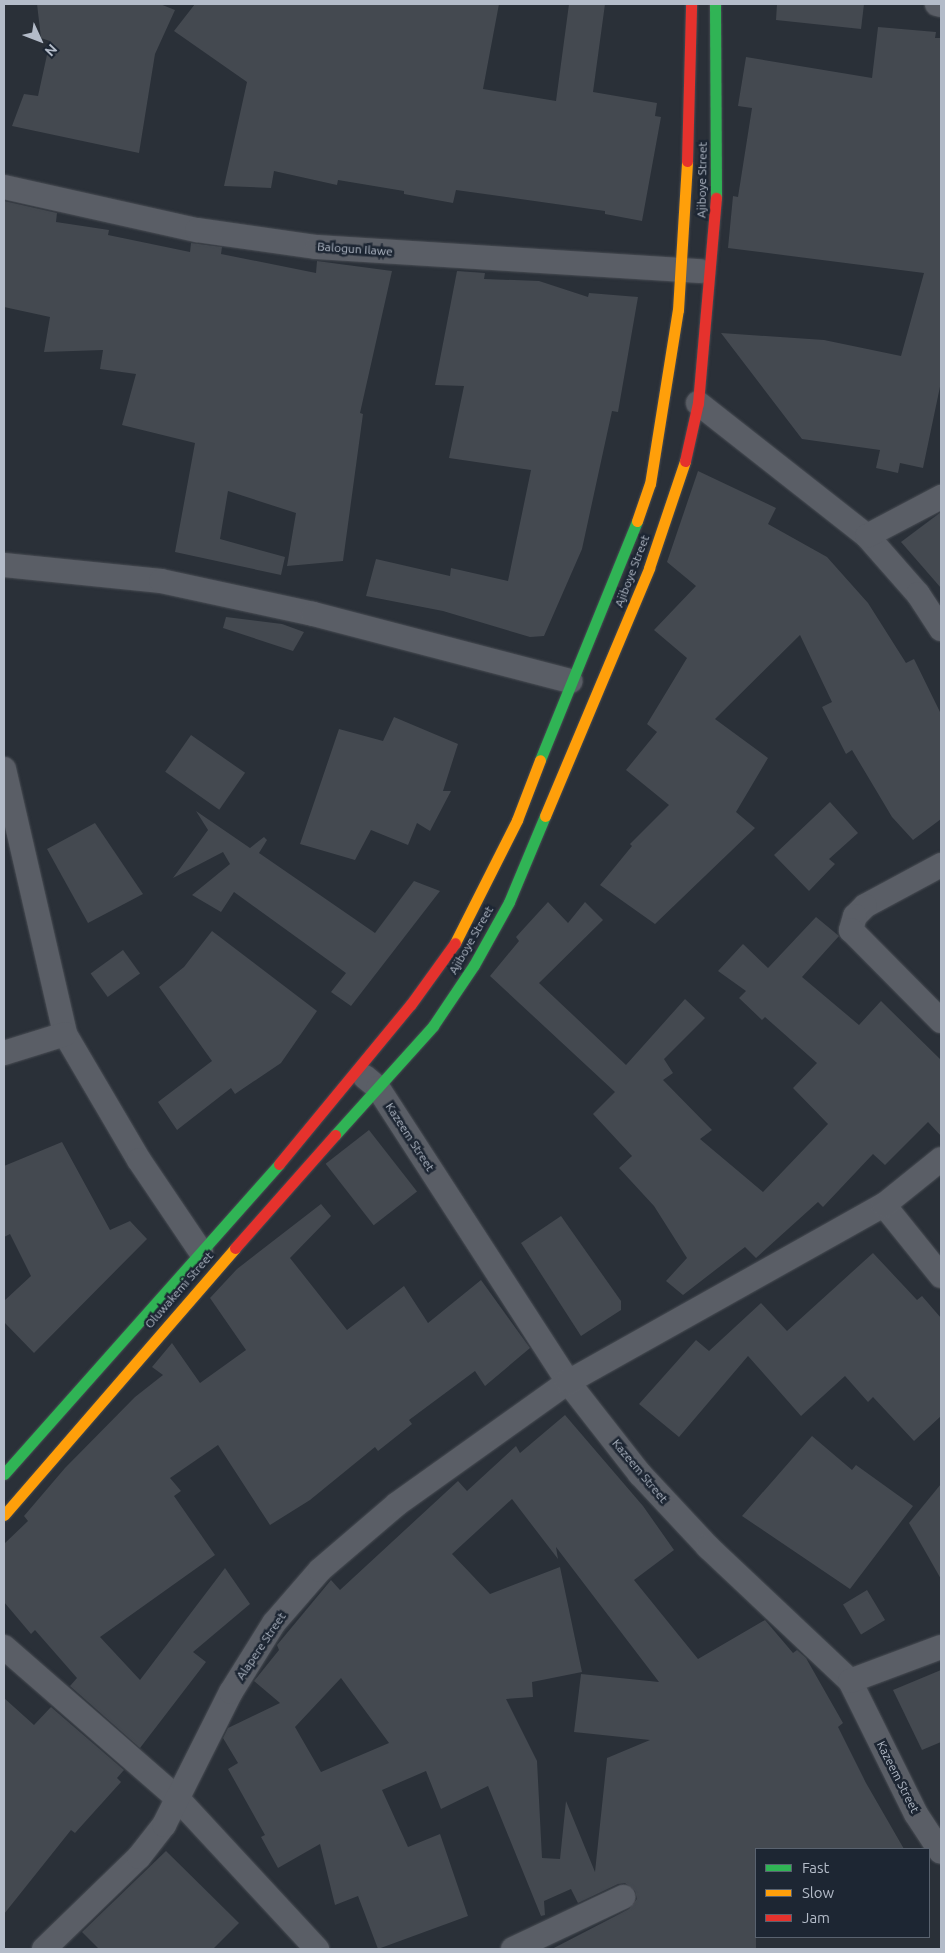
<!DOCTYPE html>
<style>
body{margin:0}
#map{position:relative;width:945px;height:1953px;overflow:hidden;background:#2a3038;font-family:Ubuntu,sans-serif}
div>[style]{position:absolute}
.building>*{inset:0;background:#444950;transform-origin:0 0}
.roads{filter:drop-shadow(0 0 1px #484c53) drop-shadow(0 0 1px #484c53)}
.street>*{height:24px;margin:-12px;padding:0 12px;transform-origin:12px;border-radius:12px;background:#5a5e66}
.fast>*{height:11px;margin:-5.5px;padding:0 5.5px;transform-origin:5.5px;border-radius:5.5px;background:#30b455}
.slow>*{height:11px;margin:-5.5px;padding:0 5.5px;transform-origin:5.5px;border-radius:5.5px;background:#ff9f0a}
.jam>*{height:11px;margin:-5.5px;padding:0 5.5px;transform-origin:5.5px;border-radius:5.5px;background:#e5322d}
span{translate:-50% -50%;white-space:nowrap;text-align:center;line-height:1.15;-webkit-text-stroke:5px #1d2633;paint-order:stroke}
.street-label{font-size:12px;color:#b4bcc9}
.frame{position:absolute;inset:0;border:5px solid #b4bcc9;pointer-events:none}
.legend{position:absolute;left:755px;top:1848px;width:175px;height:90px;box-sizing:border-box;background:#1d2633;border:1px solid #59626f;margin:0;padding:6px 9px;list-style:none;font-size:15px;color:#b4bcc9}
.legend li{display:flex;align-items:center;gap:10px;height:25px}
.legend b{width:25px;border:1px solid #59626f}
.north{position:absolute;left:15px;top:15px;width:50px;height:50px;-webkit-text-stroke:4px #1d2633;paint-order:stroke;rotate:133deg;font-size:14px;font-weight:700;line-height:20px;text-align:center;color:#b4bcc9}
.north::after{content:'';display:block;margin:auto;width:18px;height:22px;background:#b4bcc9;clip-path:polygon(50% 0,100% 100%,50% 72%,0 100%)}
</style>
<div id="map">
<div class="building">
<i style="clip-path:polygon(37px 4px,160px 4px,175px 10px,155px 54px,139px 153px,12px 126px,24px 94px,38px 96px,50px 41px,41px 38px)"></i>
<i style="clip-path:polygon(195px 4px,499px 4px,483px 89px,556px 101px,569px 4px,605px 4px,593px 92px,657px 103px,655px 116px,661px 117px,642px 221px,605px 214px,605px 211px,456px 190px,453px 203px,404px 194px,404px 191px,338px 180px,337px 185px,274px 171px,271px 188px,224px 186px,247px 82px,174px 31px)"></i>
<i style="clip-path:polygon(777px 4px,864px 4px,861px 29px,776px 20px)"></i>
<i style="clip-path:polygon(878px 27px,936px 32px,935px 38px,941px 38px,941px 382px,923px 468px,900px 463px,898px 473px,876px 468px,880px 450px,802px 439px,721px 333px,824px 340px,901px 356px,924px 273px,728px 248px,733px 196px,738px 197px,752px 108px,738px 106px,746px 57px,872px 78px)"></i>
<i style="clip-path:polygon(4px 201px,57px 213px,56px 222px,109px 230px,108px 235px,190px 252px,191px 243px,222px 247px,221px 254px,316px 273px,317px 261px,392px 271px,360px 413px,363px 414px,343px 561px,287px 566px,296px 513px,228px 491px,220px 539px,285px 557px,281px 575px,175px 552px,195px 443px,122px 425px,136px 374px,100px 369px,103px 350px,44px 352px,50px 317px,4px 307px)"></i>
<i style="clip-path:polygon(457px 271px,485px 273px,484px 279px,539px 281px,588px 297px,589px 293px,638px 297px,618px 412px,612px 411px,582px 549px,544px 636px,530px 637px,443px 611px,366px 596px,376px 559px,450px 576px,451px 568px,508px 581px,531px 470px,449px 458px,464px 386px,435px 385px)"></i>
<i style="clip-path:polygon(698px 471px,776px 508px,768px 524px,827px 557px,868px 603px,906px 663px,914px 659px,941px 714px,941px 819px,913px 840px,892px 817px,852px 750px,846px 754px,822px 707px,832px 702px,800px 635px,715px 719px,768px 758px,736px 812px,755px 828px,655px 924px,600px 885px,632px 846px,630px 844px,669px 805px,626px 770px,657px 732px,647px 724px,687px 658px,654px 630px,696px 586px,667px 562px)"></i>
<i style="clip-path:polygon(941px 512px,941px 588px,901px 542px)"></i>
<i style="clip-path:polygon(226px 617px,282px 624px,304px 632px,293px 651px,223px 628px)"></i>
<i style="clip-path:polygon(394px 717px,458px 744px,443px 791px,451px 791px,430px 831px,417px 823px,408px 845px,371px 830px,355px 860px,300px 844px,339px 729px,383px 741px)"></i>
<i style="left:191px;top:735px;width:66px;height:45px;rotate:35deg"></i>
<i style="clip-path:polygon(830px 802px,858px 833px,829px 859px,835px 864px,809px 891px,774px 855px)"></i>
<i style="clip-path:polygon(196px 811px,250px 848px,264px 837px,267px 840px,259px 853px,375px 933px,414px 881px,440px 891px,351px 1006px,331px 992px,346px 973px,234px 892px,221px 912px,192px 895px,230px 864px,223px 852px,173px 878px,208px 830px)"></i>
<i style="clip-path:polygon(95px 823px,143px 894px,88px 923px,47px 849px)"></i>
<i style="clip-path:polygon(548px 902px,568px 923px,585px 902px,603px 920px,539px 983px,626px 1065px,685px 999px,705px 1018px,664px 1059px,673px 1073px,663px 1080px,712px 1130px,700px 1139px,763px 1192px,828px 1124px,793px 1088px,817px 1063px,765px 1017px,762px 1020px,739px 998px,746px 991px,718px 971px,743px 944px,768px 968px,816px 917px,839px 936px,802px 977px,859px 1025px,881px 1001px,941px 1060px,941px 1136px,928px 1122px,885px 1165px,873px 1154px,823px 1207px,818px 1202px,756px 1258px,745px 1247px,683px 1295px,666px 1281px,687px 1258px,654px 1206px,619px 1168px,632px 1156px,593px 1114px,615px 1092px,490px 976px,519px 941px,516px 937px)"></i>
<i style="clip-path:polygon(212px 931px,317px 1011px,281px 1063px,235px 1094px,231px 1088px,177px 1130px,158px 1102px,212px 1061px,159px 987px,184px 967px)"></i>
<i style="left:123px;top:950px;width:29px;height:40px;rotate:54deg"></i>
<i style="left:369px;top:1130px;width:78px;height:55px;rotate:52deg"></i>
<i style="clip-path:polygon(62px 1142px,110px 1230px,130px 1221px,147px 1239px,34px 1353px,4px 1322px,4px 1301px,31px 1276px,10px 1234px,4px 1237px,4px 1166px)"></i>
<i style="clip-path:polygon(321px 1204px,331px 1216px,290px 1258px,347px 1330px,404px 1286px,428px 1323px,481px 1280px,530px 1348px,485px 1386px,475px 1371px,409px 1420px,412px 1424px,378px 1451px,375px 1447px,310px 1500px,270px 1525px,218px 1445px,170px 1478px,181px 1491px,174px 1496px,215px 1555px,100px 1637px,140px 1680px,225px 1568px,250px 1604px,193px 1652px,206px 1662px,140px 1748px,70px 1686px,77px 1678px,35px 1630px,31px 1634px,4px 1602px,4px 1544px,28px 1521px,24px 1516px,65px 1468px,135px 1397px,163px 1375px,152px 1367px,172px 1343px,200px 1383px,246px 1350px,210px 1298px,237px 1269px)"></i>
<i style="clip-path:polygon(561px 1216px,621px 1301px,621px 1310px,581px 1336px,521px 1243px)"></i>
<i style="clip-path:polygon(873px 1253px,917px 1300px,922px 1296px,941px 1318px,941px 1416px,914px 1441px,873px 1397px,868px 1402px,845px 1376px,801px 1416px,748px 1356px,679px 1437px,639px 1404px,696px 1340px,709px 1351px,761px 1303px,787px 1331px)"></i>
<i style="clip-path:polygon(evenodd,565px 1415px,643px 1506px,674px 1550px,634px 1580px,698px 1659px,765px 1620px,793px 1653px,797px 1650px,806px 1658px,843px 1723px,838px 1727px,866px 1783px,904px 1849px,756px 1849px,756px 1949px,552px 1949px,629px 1909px,637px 1899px,635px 1891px,625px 1883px,618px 1884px,578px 1903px,571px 1889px,544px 1901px,545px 1915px,541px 1916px,488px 1786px,441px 1809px,426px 1771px,382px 1790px,408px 1847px,440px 1834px,468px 1916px,378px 1949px,358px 1896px,335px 1905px,320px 1844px,278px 1868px,261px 1837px,265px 1835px,228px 1769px,238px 1763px,223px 1738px,228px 1728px,280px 1703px,254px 1681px,279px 1650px,277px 1645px,331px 1580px,340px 1590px,458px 1481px,467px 1491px,516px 1446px,520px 1453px,565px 1415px,512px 1499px,558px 1559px,556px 1547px,659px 1682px,581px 1674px,574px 1732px,650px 1740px,607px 1758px,595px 1872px,566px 1801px,560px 1859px,542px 1858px,537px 1761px,506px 1699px,533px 1697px,532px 1682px,582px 1672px,560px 1567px,490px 1594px,452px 1554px,512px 1499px,565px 1415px,341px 1678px,389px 1743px,321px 1772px,295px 1727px,341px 1678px)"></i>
<i style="clip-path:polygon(812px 1436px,852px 1470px,856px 1465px,913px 1506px,850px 1589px,742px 1516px)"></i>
<i style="clip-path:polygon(941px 1484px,941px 1579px,909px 1523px)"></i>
<i style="left:867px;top:1590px;width:35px;height:28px;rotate:59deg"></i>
<i style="clip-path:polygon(941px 1670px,941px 1742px,922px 1750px,893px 1690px)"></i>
<i style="clip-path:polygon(4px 1698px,34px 1725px,51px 1707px,124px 1770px,117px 1778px,121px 1782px,75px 1833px,71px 1830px,4px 1914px)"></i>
<i style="clip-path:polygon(166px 1851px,239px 1923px,213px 1949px,99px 1949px,82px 1932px)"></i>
</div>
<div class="roads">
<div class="street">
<i style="left:937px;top:4px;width:4px;rotate:14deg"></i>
<i style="left:4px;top:187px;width:198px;rotate:12.6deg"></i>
<i style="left:197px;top:230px;width:121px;rotate:8.1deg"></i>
<i style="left:317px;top:247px;width:384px;rotate:3.6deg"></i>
<i style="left:698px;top:403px;width:215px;rotate:38.2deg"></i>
<i style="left:867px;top:536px;width:77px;rotate:48.7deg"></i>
<i style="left:918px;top:594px;width:42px;rotate:56.7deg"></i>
<i style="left:867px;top:536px;width:84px;rotate:-27.8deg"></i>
<i style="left:4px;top:565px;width:158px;rotate:5.8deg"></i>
<i style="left:161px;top:581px;width:156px;rotate:12.2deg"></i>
<i style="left:313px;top:614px;width:266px;rotate:14.6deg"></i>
<i style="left:4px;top:769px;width:272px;rotate:77deg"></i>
<i style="left:65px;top:1034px;width:146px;rotate:59.6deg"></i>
<i style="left:139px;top:1160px;width:111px;rotate:56deg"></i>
<i style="left:941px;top:865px;width:86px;rotate:151.7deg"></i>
<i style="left:865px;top:906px;width:14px;rotate:135deg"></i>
<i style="left:855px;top:916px;width:15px;rotate:106deg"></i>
<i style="left:851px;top:930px;width:128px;rotate:45.3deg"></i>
<i style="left:4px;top:1053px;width:64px;rotate:-17.3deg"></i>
<i style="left:365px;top:1077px;width:17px;rotate:40deg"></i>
<i style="left:378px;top:1088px;width:350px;rotate:57.1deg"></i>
<i style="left:568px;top:1382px;width:117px;rotate:52deg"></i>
<i style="left:640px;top:1474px;width:100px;rotate:47deg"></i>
<i style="left:708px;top:1547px;width:195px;rotate:43.3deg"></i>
<i style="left:850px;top:1681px;width:148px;rotate:63.6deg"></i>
<i style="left:916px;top:1814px;width:45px;rotate:56.7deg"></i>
<i style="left:884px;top:1205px;width:91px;rotate:51.2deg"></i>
<i style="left:4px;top:1647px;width:231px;rotate:41.1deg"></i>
<i style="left:178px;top:1799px;width:205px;rotate:47.2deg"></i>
<i style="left:850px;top:1681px;width:97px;rotate:-20.5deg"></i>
<i style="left:44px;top:1949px;width:132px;rotate:-44.1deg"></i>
<i style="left:139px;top:1857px;width:41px;rotate:-52deg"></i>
<i style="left:164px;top:1825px;width:149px;rotate:-63.3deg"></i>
<i style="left:231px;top:1692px;width:81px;rotate:-58.1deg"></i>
<i style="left:274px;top:1623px;width:70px;rotate:-49deg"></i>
<i style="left:320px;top:1570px;width:101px;rotate:-40.6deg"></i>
<i style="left:397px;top:1504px;width:210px;rotate:-35.5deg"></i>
<i style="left:568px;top:1382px;width:362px;rotate:-29.3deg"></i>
<i style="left:884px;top:1205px;width:73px;rotate:-38.9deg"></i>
<i style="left:513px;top:1949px;width:122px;rotate:-25.3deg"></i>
</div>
<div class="fast">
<i style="left:715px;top:4px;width:194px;rotate:89.7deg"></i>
<i style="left:540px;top:760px;width:258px;rotate:-67.9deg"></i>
<i style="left:335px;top:1135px;width:147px;rotate:-48deg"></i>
<i style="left:433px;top:1026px;width:73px;rotate:-56.1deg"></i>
<i style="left:474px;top:965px;width:72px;rotate:-60.9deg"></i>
<i style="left:509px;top:902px;width:93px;rotate:-67.3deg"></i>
<i style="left:4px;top:1474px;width:414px;rotate:-48.4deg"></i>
</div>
<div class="slow">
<i style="left:637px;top:521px;width:39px;rotate:-71deg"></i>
<i style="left:650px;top:484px;width:176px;rotate:-80.9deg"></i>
<i style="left:678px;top:310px;width:149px;rotate:-86.5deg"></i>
<i style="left:545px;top:816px;width:269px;rotate:-67.2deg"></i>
<i style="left:649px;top:568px;width:113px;rotate:-71.4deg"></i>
<i style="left:455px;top:943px;width:138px;rotate:-63.2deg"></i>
<i style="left:517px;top:820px;width:64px;rotate:-69deg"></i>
<i style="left:4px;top:1515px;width:353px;rotate:-49.1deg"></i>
</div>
<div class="jam">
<i style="left:687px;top:161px;width:157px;rotate:-88.5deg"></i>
<i style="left:685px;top:461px;width:59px;rotate:-77.4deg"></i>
<i style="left:698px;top:403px;width:206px;rotate:-85deg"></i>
<i style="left:279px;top:1164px;width:207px;rotate:-50.5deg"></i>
<i style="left:411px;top:1004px;width:75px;rotate:-54.2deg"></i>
<i style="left:235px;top:1248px;width:151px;rotate:-48.5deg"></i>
</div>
</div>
<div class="street-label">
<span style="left:702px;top:180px;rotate:-89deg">Ajiboye Street</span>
<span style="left:355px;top:249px;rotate:4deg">Balogun Ilawe</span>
<span style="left:632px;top:571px;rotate:-69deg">Ajiboye Street</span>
<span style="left:471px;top:940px;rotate:-60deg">Ajiboye Street</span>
<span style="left:410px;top:1137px;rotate:57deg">Kazeem Street</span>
<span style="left:179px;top:1290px;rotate:-49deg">Oluwakemi Street</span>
<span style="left:640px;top:1471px;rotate:50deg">Kazeem Street</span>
<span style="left:261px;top:1646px;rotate:-56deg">Alapere Street</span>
<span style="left:898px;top:1777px;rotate:63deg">Kazeem Street</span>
</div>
<div class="frame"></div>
<ul class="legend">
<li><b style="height:6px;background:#30b455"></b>Fast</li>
<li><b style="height:6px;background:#ff9f0a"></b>Slow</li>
<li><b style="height:6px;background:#e5322d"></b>Jam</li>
</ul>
<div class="north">N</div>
</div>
